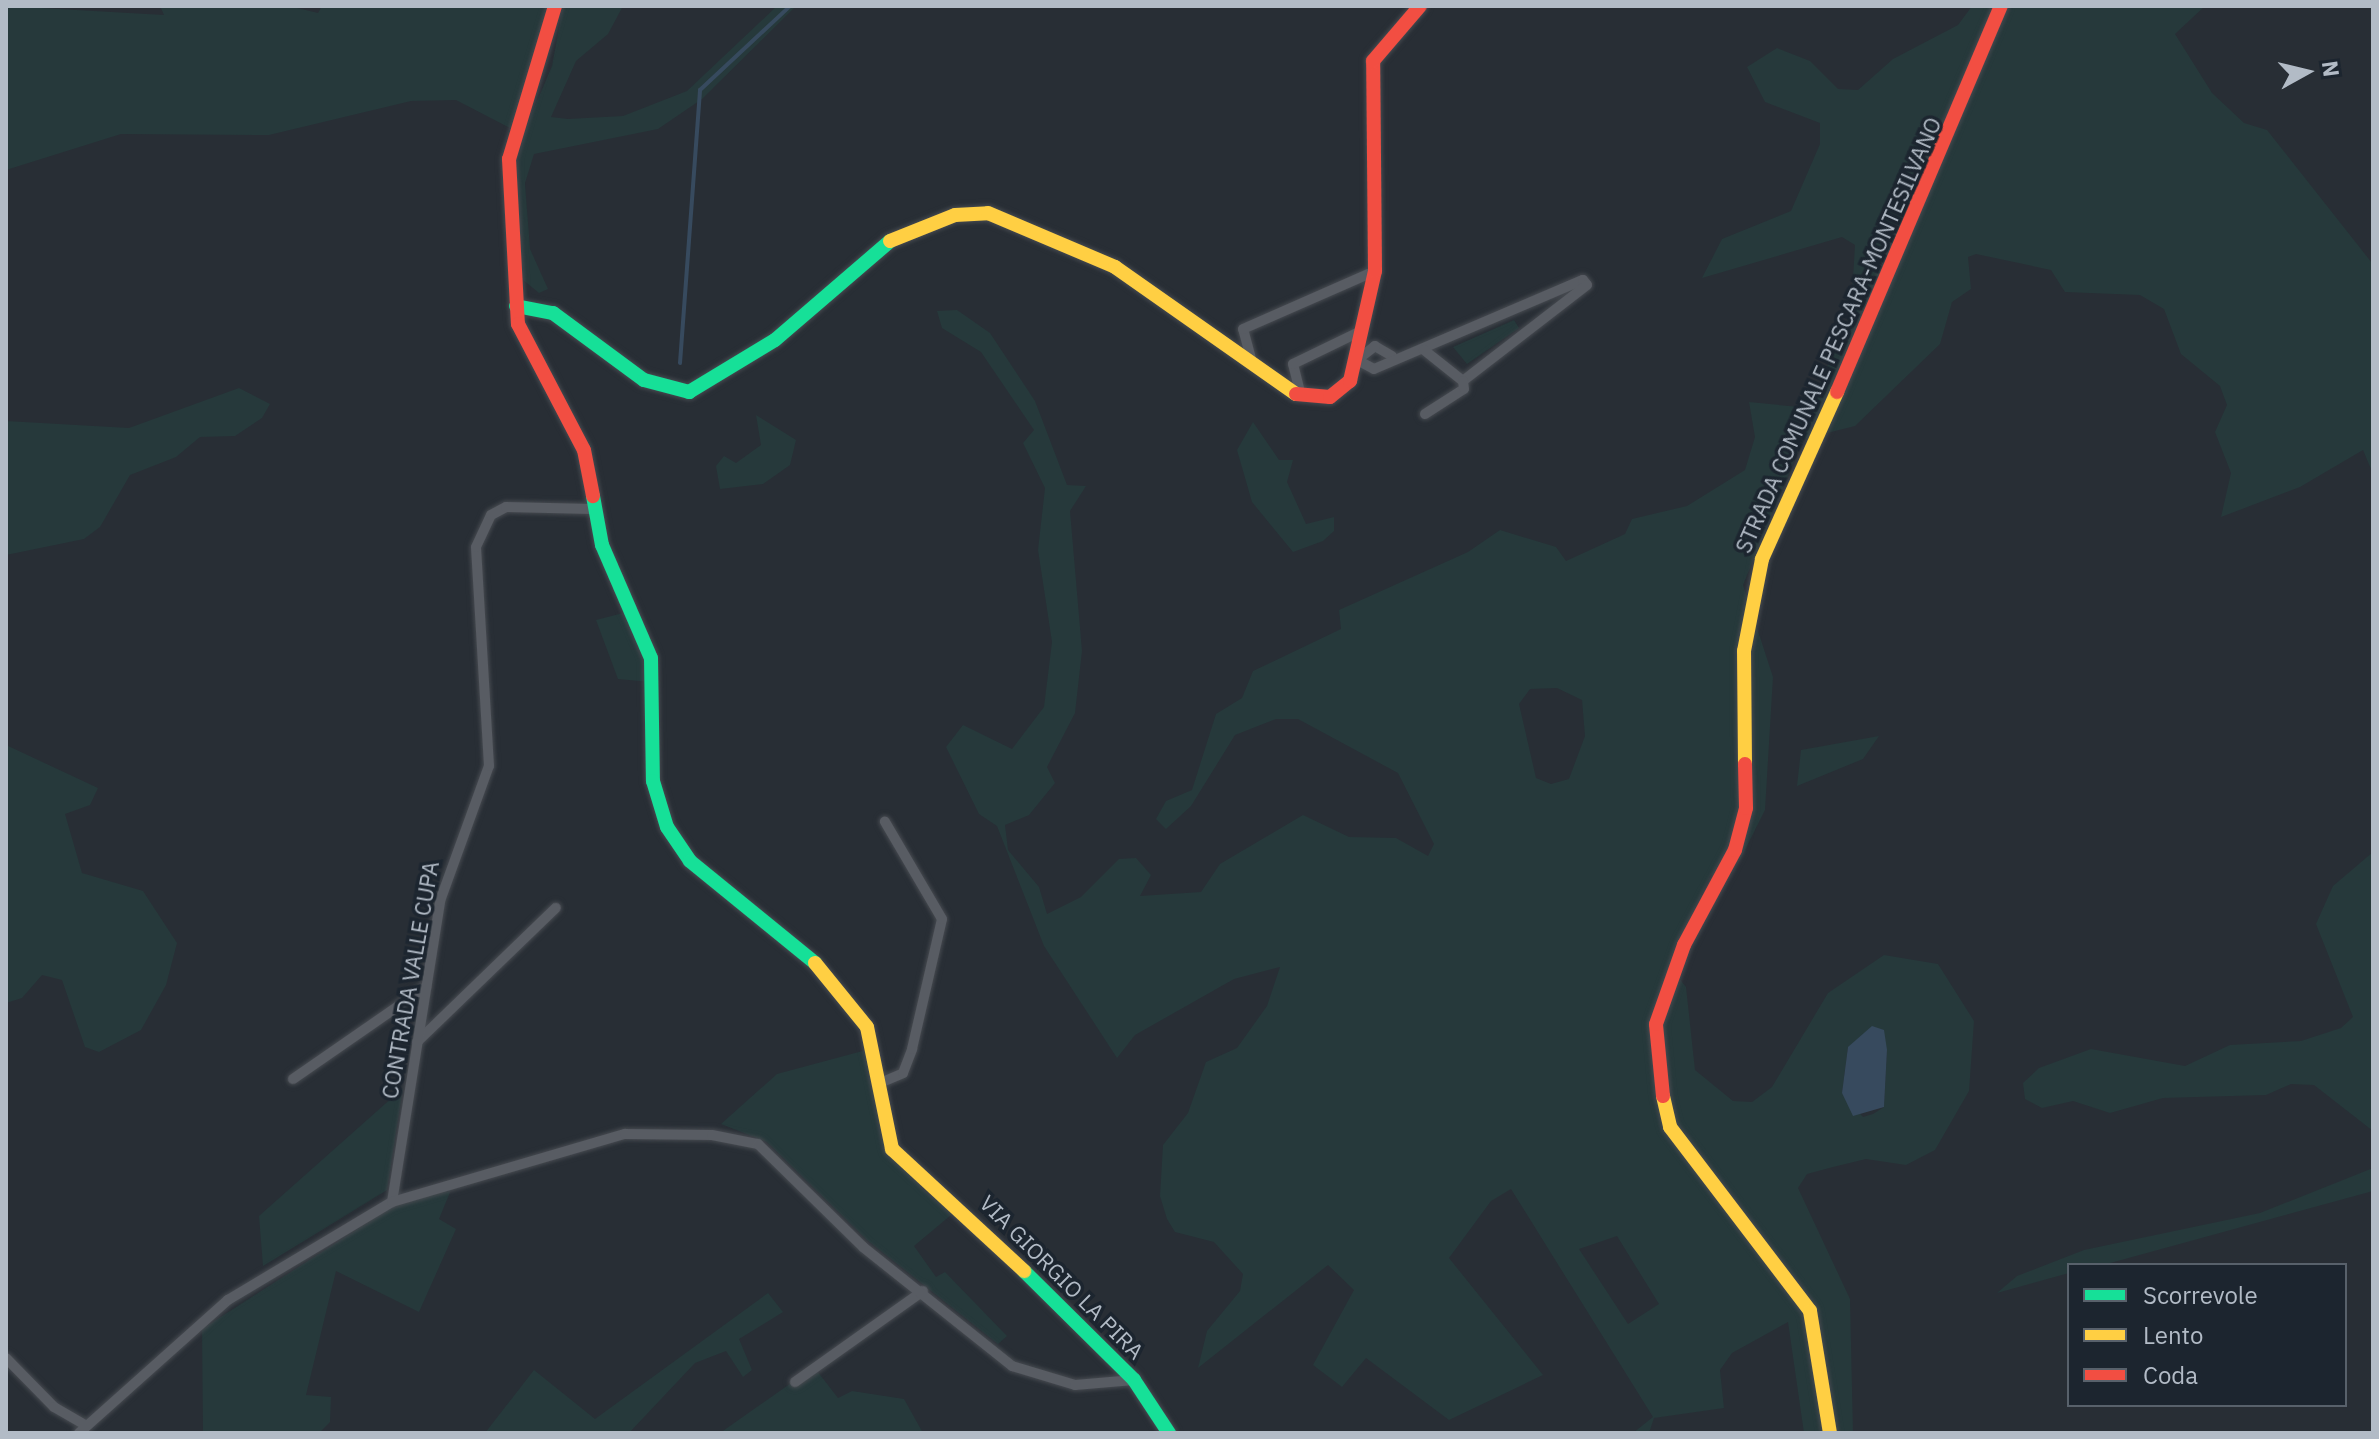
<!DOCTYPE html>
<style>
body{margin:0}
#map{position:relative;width:2379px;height:1439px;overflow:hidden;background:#282e35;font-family:"IBM Plex Sans",sans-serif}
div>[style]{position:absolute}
.green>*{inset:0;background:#26393b}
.water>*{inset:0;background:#374a5e}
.stream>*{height:4px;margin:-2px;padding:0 2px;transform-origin:2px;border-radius:2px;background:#374a5e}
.roads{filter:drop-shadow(0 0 2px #464a50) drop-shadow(0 0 2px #464a50)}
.street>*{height:10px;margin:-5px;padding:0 5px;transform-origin:5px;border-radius:5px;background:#585c63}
.fast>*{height:14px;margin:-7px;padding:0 7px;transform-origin:7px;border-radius:7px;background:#16e098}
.slow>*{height:14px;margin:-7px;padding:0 7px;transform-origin:7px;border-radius:7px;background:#ffcf43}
.jam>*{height:14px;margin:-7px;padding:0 7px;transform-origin:7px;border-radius:7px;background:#f24e42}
span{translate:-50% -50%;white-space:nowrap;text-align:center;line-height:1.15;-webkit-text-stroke:7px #1c252f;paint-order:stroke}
.street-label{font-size:22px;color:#b2bbc6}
.frame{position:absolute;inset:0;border:8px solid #b2bbc6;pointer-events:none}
.legend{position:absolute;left:2067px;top:1263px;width:280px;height:144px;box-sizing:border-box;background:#1c252f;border:2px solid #58616b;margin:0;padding:10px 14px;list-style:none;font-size:24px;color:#b2bbc6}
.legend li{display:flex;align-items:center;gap:16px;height:40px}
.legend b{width:40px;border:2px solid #58616b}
.north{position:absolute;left:2267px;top:32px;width:80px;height:80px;-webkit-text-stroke:6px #1c252f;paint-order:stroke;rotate:82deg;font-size:22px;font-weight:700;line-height:32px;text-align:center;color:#b2bbc6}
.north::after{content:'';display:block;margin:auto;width:28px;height:36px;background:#b2bbc6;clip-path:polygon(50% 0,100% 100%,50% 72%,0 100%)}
</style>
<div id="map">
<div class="green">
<i style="clip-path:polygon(6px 6px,164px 15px,160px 6px,289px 6px,318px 13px,322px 6px,551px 6px,512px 129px,456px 100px,411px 101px,269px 135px,121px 134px,6px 170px)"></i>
<i style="clip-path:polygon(563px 6px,623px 6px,608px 34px,576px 61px,551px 117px,568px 119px,623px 116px,687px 91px,777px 6px,796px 6px,702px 99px,658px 129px,534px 154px,525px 183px,530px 249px,548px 289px,539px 293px,522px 279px,515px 177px,524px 132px,552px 66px)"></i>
<i style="clip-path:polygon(evenodd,1972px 6px,2205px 6px,2175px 34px,2212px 93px,2244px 123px,2267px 130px,2372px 263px,2373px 474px,2363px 450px,2300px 487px,2221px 517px,2231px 473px,2215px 432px,2227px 405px,2220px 386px,2181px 354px,2164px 309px,2140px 295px,2065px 292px,2051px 270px,1976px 254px,1968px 257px,1971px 289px,1952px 302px,1940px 344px,1855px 426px,1803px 439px,1743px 585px,1773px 677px,1765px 810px,1739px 862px,1710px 876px,1669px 966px,1686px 987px,1695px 1070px,1733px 1101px,1752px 1102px,1772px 1087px,1828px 993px,1884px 955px,1938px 964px,1974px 1021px,1969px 1091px,1935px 1150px,1906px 1165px,1866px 1159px,1833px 1167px,1807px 1174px,1798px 1188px,1850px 1299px,1853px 1433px,1804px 1433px,1788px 1322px,1732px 1353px,1720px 1370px,1724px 1408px,1654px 1418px,1649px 1433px,1633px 1433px,1653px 1417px,1511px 1189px,1491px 1201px,1449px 1258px,1543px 1375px,1449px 1420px,1366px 1358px,1342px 1387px,1313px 1365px,1354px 1290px,1328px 1265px,1198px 1368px,1207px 1331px,1240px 1291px,1243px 1274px,1214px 1242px,1175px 1232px,1167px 1219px,1160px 1196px,1163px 1145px,1188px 1113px,1206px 1062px,1237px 1048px,1267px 1006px,1280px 967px,1234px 979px,1135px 1035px,1117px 1058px,1044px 946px,997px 826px,979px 814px,946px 747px,963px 725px,1012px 749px,1044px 707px,1052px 642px,1038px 550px,1045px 488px,1023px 443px,1034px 430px,981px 352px,942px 328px,937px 311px,957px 310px,990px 333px,1035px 401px,1067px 485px,1086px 486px,1070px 511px,1082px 651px,1075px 713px,1047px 767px,1055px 783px,1029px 815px,1005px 825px,1008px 850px,1039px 887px,1047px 914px,1081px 897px,1119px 859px,1136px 858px,1151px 875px,1140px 896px,1201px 892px,1220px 864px,1303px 815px,1349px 837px,1396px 838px,1428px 856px,1434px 844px,1398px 773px,1298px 719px,1276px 719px,1235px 735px,1191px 806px,1166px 829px,1156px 819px,1166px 801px,1192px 790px,1216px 714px,1242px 698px,1253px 671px,1341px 629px,1339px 610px,1468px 552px,1500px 530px,1556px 547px,1566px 561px,1625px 534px,1632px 519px,1687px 506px,1745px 470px,1755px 437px,1749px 402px,1809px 408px,1851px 312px,1855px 245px,1842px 237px,1702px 278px,1722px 239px,1791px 211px,1820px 144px,1820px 123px,1765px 102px,1747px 67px,1777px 48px,1810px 61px,1838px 89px,1858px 90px,1893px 59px,1958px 25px,1972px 6px,1557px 688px,1582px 700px,1585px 736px,1569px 779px,1551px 784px,1536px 778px,1519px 704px,1530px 689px,1557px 688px,1972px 6px,1848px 1047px,1887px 1050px,1884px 1107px,1873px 1114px,1863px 1117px,1842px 1093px,1848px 1047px,1972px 6px,1617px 1236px,1659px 1304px,1628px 1324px,1579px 1249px,1617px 1236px)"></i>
<i style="clip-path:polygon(1514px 320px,1519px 328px,1467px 364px,1453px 347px)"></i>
<i style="clip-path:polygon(239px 388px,270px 404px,262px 418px,235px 436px,200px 437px,176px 457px,130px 475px,100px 527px,84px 539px,6px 555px,6px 421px,129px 428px)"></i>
<i style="clip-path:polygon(756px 415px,796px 440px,790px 465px,763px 484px,720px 489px,716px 466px,724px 456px,736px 463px,761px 445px)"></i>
<i style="clip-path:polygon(1253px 422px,1279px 460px,1293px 460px,1287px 482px,1306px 524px,1334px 517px,1334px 531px,1323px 541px,1293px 552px,1252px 502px,1237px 450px)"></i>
<i style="clip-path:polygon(627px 612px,640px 637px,650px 682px,618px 679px,596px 620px)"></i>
<i style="clip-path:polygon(1879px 736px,1863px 759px,1797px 786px,1801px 750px)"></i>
<i style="clip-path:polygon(6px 745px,98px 788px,90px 805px,65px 814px,82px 873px,143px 891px,177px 943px,166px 985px,141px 1030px,99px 1052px,85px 1047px,62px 980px,42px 975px,22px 998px,6px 1003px)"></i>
<i style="clip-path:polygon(2373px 852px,2373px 1131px,2314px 1085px,2291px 1084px,2266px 1095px,2163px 1098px,2110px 1113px,2073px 1101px,2042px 1108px,2025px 1099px,2023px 1083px,2039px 1068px,2091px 1049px,2185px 1066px,2230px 1045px,2301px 1041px,2341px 1028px,2353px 1017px,2316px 924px,2333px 886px)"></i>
<i style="clip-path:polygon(870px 1049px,889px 1150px,929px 1195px,957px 1210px,914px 1246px,936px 1277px,945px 1272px,1007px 1336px,998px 1344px,867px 1240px,767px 1142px,721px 1124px,777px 1074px)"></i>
<i style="clip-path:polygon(403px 1088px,387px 1190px,263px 1266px,259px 1216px)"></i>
<i style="clip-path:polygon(2373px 1168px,2373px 1191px,2103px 1265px,2069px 1265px,2069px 1273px,1997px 1293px,2017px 1276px,2084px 1250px,2260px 1213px)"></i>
<i style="clip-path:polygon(453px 1185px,439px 1219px,456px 1229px,419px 1312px,336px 1271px,306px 1395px,331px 1397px,330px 1422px,319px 1433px,203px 1433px,202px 1329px,395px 1205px)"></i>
<i style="clip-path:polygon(768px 1293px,783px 1312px,739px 1339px,752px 1370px,743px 1377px,726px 1351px,695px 1363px,629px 1433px,485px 1433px,534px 1370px,595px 1419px)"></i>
<i style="clip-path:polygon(814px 1367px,838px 1398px,852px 1391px,904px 1399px,923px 1433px,720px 1433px)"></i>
</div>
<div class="water">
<i style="clip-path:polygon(1872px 1026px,1884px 1030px,1887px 1050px,1884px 1107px,1853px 1116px,1842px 1093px,1848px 1047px)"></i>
</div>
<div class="stream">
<i style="left:680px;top:363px;width:274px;rotate:-85.8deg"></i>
<i style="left:700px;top:90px;width:123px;rotate:-43deg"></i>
</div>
<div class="roads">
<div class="street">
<i style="left:1392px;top:356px;width:20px;rotate:-150deg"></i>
<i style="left:1375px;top:346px;width:23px;rotate:142deg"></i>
<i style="left:1357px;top:360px;width:19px;rotate:28deg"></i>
<i style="left:1374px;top:369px;width:227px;rotate:-23.1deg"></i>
<i style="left:1583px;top:280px;width:6px;rotate:51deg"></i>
<i style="left:1587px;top:285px;width:157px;rotate:142.3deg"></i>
<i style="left:1463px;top:381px;width:50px;rotate:-141.5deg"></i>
<i style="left:1253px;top:366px;width:38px;rotate:-105deg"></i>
<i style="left:1243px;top:329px;width:144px;rotate:-23.7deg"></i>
<i style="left:1301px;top:396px;width:33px;rotate:-104deg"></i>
<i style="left:1293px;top:364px;width:78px;rotate:-25.9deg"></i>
<i style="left:1425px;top:414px;width:46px;rotate:-32.7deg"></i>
<i style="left:1464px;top:389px;width:8px;rotate:-97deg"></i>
<i style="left:417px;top:1042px;width:193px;rotate:-44deg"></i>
<i style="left:293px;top:1079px;width:162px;rotate:-34.7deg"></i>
<i style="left:880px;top:1083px;width:25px;rotate:-23deg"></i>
<i style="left:903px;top:1073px;width:26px;rotate:-69deg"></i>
<i style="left:912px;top:1049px;width:133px;rotate:-77deg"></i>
<i style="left:942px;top:919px;width:113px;rotate:-120.4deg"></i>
<i style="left:392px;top:1202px;width:305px;rotate:-80.9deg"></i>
<i style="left:440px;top:901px;width:144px;rotate:-70.1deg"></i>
<i style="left:489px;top:766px;width:219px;rotate:-93.4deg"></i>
<i style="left:476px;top:547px;width:35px;rotate:-65deg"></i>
<i style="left:491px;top:515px;width:17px;rotate:-28deg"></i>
<i style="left:506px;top:507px;width:86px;rotate:1.3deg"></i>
<i style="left:6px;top:1358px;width:69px;rotate:45.6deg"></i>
<i style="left:54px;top:1407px;width:36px;rotate:30deg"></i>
<i style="left:795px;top:1382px;width:157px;rotate:-35.4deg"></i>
<i style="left:79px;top:1433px;width:200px;rotate:-41.8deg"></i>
<i style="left:228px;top:1300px;width:191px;rotate:-30.9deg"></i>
<i style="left:392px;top:1202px;width:243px;rotate:-16.3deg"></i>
<i style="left:625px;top:1134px;width:87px;rotate:0.7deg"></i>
<i style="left:712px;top:1135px;width:47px;rotate:11.1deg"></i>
<i style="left:758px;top:1144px;width:147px;rotate:44.4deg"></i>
<i style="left:863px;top:1247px;width:191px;rotate:38.6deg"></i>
<i style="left:1012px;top:1366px;width:66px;rotate:16.8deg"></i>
<i style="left:1075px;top:1385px;width:59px;rotate:-4.8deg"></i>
</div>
<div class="fast">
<i style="left:516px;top:306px;width:38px;rotate:11deg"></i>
<i style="left:553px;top:313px;width:113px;rotate:36.4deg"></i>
<i style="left:644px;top:380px;width:47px;rotate:14.9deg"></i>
<i style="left:689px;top:392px;width:100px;rotate:-31.2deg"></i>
<i style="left:775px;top:340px;width:152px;rotate:-40.7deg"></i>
<i style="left:593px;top:496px;width:50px;rotate:79.6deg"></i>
<i style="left:602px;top:545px;width:123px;rotate:66.6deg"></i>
<i style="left:651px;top:658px;width:123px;rotate:89.1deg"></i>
<i style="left:653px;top:781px;width:48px;rotate:73.1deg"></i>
<i style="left:667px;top:827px;width:41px;rotate:55.9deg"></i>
<i style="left:690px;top:861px;width:161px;rotate:39.2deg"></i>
<i style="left:1024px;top:1271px;width:155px;rotate:44.7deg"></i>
<i style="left:1134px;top:1380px;width:64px;rotate:56.6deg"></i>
</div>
<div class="slow">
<i style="left:890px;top:241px;width:70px;rotate:-21.8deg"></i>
<i style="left:955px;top:215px;width:33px;rotate:-3deg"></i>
<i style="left:988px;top:213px;width:138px;rotate:23deg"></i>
<i style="left:1115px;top:267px;width:221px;rotate:35.1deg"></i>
<i style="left:1745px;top:764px;width:113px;rotate:-90.5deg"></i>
<i style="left:1744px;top:651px;width:94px;rotate:-78.9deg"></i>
<i style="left:1762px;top:559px;width:183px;rotate:-65.8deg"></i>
<i style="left:815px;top:963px;width:82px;rotate:50.9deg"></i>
<i style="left:867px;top:1027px;width:125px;rotate:78.4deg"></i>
<i style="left:892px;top:1149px;width:180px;rotate:42.7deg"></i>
<i style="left:1663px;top:1096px;width:32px;rotate:77deg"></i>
<i style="left:1670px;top:1127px;width:231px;rotate:52.7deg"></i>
<i style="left:1810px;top:1311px;width:124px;rotate:80.7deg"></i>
</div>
<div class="jam">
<i style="left:555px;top:6px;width:160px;rotate:106.7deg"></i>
<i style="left:509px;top:159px;width:165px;rotate:86.9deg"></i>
<i style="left:518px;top:324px;width:142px;rotate:62.4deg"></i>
<i style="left:584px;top:450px;width:47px;rotate:78.9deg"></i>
<i style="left:1837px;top:392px;width:419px;rotate:-67deg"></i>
<i style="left:1296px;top:394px;width:34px;rotate:5deg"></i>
<i style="left:1330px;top:397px;width:26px;rotate:-39deg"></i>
<i style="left:1350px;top:381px;width:113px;rotate:-77.2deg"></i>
<i style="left:1375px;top:271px;width:210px;rotate:-90.5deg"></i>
<i style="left:1373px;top:61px;width:72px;rotate:-49.5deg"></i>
<i style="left:1663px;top:1096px;width:72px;rotate:-95.6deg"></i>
<i style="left:1656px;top:1024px;width:84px;rotate:-70.5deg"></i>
<i style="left:1684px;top:945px;width:108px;rotate:-61.8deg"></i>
<i style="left:1735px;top:850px;width:43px;rotate:-75.3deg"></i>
<i style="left:1746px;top:808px;width:44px;rotate:-91.3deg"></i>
</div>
</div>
<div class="street-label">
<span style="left:1838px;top:335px;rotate:-66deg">STRADA COMUNALE PESCARA-MONTESILVANO</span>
<span style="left:410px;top:980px;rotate:-80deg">CONTRADA VALLE CUPA</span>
<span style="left:1062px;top:1277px;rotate:45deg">VIA GIORGIO LA PIRA</span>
</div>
<div class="frame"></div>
<ul class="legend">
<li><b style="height:10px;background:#16e098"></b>Scorrevole</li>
<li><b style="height:10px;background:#ffcf43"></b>Lento</li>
<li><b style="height:10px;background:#f24e42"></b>Coda</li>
</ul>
<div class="north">N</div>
</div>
